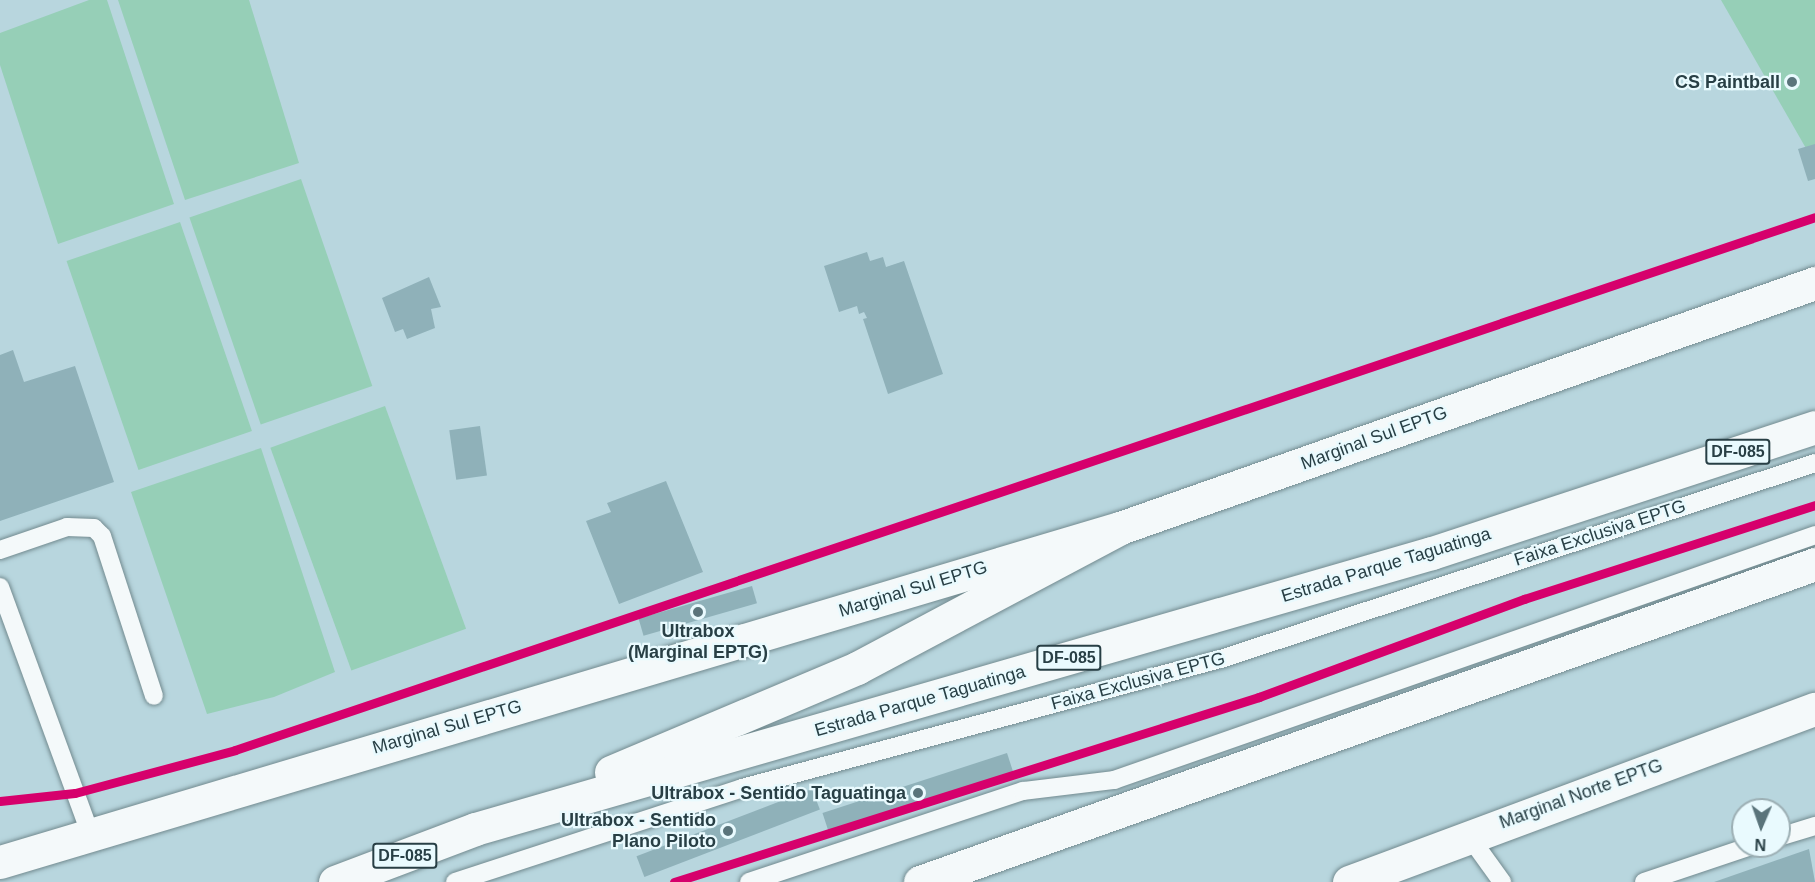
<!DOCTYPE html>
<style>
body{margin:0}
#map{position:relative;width:1815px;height:882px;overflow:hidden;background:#b8d6de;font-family:Arial,sans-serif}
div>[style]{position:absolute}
.green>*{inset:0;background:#96cfb7;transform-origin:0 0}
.building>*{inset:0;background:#8fb1b9;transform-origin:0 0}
.roads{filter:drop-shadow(0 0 2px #728a8f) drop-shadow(0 0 2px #728a8f)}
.service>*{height:18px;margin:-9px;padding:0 9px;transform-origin:9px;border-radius:9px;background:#f4f9fa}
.primary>*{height:33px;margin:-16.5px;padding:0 16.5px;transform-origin:16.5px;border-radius:16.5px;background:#f4f9fa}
.motorway>*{height:33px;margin:-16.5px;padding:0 16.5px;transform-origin:16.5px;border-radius:16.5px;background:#f4f9fa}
.cycleway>*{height:9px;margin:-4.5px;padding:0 4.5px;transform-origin:4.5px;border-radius:4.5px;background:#d6006c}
.dots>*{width:16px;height:16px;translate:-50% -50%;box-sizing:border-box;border:3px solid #e9fafe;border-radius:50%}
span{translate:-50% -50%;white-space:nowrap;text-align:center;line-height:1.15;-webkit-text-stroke:4.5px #e9fafe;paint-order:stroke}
.shield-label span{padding:2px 4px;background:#e9fafe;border:2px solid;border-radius:4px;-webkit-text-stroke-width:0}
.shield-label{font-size:16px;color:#283f45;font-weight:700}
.poi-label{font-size:18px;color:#283f45;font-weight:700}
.right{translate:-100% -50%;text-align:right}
.street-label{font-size:18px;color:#283f45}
.north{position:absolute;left:1731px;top:798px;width:60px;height:60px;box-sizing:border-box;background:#e9fafe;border:2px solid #9cafb4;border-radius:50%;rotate:182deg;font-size:16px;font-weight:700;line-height:24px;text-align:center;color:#283f45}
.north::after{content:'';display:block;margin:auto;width:21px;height:27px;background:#5a747b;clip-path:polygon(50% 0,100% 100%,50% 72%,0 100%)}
</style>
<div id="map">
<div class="green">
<i style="clip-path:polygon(89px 0,107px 0,174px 204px,58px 244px,0 65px,0 33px)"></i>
<i style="clip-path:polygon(118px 0,249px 0,299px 163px,185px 200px)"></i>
<i style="clip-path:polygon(1721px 0,1815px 0,1815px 164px)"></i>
<i style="left:301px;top:179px;width:219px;height:118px;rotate:71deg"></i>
<i style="left:180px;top:222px;width:221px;height:120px;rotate:71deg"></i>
<i style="left:385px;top:406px;width:237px;height:122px;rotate:70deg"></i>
<i style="clip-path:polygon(261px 448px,335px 672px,274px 697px,207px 714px,131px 492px)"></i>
</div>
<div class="building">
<i style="clip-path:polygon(1815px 144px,1815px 179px,1808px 181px,1798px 149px)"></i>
<i style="clip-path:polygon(867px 252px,870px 261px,883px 257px,886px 267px,904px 261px,943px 374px,888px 394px,863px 319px,867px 318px,864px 312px,859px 314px,857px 306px,839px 312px,824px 266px)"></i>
<i style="clip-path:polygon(429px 277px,441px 307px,431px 309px,435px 328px,407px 339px,403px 329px,395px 332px,382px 298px)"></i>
<i style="clip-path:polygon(13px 350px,24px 382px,75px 366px,114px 482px,0 521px,0 355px)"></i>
<i style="left:480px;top:426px;width:50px;height:31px;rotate:82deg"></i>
<i style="clip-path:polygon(666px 481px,703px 572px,619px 604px,586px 521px,611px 512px,607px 503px)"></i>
<i style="left:752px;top:586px;width:18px;height:118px;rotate:74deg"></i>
<i style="left:1007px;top:753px;width:22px;height:194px;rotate:72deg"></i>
<i style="left:812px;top:789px;width:22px;height:188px;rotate:69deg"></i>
<i style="clip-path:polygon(1809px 849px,1815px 882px,1714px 882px)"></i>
</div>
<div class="roads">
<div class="service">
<i style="left:0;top:550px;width:71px;rotate:-18.9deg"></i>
<i style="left:67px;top:527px;width:27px;rotate:2deg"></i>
<i style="left:94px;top:528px;width:11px;rotate:45deg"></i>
<i style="left:102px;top:536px;width:168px;rotate:72deg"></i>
<i style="left:0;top:587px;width:262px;rotate:69.9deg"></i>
<i style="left:1469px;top:836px;width:57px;rotate:54.3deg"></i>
<i style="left:1779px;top:837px;width:38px;rotate:-17deg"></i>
<i style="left:455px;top:882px;width:302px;rotate:-18.1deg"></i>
<i style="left:742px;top:788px;width:496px;rotate:-15.1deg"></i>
<i style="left:1221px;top:659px;width:626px;rotate:-18.26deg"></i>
<i style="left:749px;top:882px;width:289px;rotate:-18.4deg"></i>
<i style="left:1023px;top:791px;width:92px;rotate:-6.9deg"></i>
<i style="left:1114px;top:780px;width:743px;rotate:-19.26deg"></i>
<i style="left:1644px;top:882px;width:113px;rotate:-18.6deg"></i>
</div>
<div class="primary">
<i style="left:0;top:862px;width:1169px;rotate:-16.61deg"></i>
<i style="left:1120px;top:528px;width:737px;rotate:-19.42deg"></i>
<i style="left:1349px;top:882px;width:497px;rotate:-20.4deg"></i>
</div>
<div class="motorway">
<i style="left:611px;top:772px;width:267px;rotate:-22.9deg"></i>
<i style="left:857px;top:668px;width:298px;rotate:-28deg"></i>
<i style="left:335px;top:882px;width:150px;rotate:-20.7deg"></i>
<i style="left:475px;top:829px;width:996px;rotate:-16.09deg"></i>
<i style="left:1432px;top:553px;width:403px;rotate:-18.2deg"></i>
<i style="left:920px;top:882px;width:950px;rotate:-19.56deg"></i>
</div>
</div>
<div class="cycleway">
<i style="left:0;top:801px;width:75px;rotate:-6.1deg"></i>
<i style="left:75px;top:793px;width:166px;rotate:-15deg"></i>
<i style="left:235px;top:750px;width:1667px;rotate:-18.64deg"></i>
<i style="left:674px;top:882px;width:614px;rotate:-17.55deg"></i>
<i style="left:1259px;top:697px;width:283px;rotate:-20.3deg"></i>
<i style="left:1524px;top:599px;width:306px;rotate:-17.9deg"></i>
</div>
<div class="dots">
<i style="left:1792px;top:82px;background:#5a747b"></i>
<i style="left:698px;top:612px;background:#5a747b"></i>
<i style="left:918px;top:793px;background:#5a747b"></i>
<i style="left:728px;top:831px;background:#5a747b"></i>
</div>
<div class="shield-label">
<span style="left:1738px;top:452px">DF-085</span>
<span style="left:1069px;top:658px">DF-085</span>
<span style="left:405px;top:856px">DF-085</span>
</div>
<div class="poi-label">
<span class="right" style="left:1780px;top:82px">CS Paintball</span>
<span style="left:698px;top:642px">Ultrabox<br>(Marginal EPTG)</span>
<span class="right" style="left:906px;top:793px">Ultrabox - Sentido Taguatinga</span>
<span class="right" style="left:716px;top:831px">Ultrabox - Sentido<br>Plano Piloto</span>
</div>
<div class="street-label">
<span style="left:1374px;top:438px;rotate:-20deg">Marginal Sul EPTG</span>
<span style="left:1600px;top:533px;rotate:-18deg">Faixa Exclusiva EPTG</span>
<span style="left:1386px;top:565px;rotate:-17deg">Estrada Parque Taguatinga</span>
<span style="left:913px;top:589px;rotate:-17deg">Marginal Sul EPTG</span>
<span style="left:1138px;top:681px;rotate:-15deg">Faixa Exclusiva EPTG</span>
<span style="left:920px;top:701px;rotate:-16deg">Estrada Parque Taguatinga</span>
<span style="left:447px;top:727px;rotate:-16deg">Marginal Sul EPTG</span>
<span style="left:1581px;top:794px;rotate:-20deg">Marginal Norte EPTG</span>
</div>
<div class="north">N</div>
</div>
